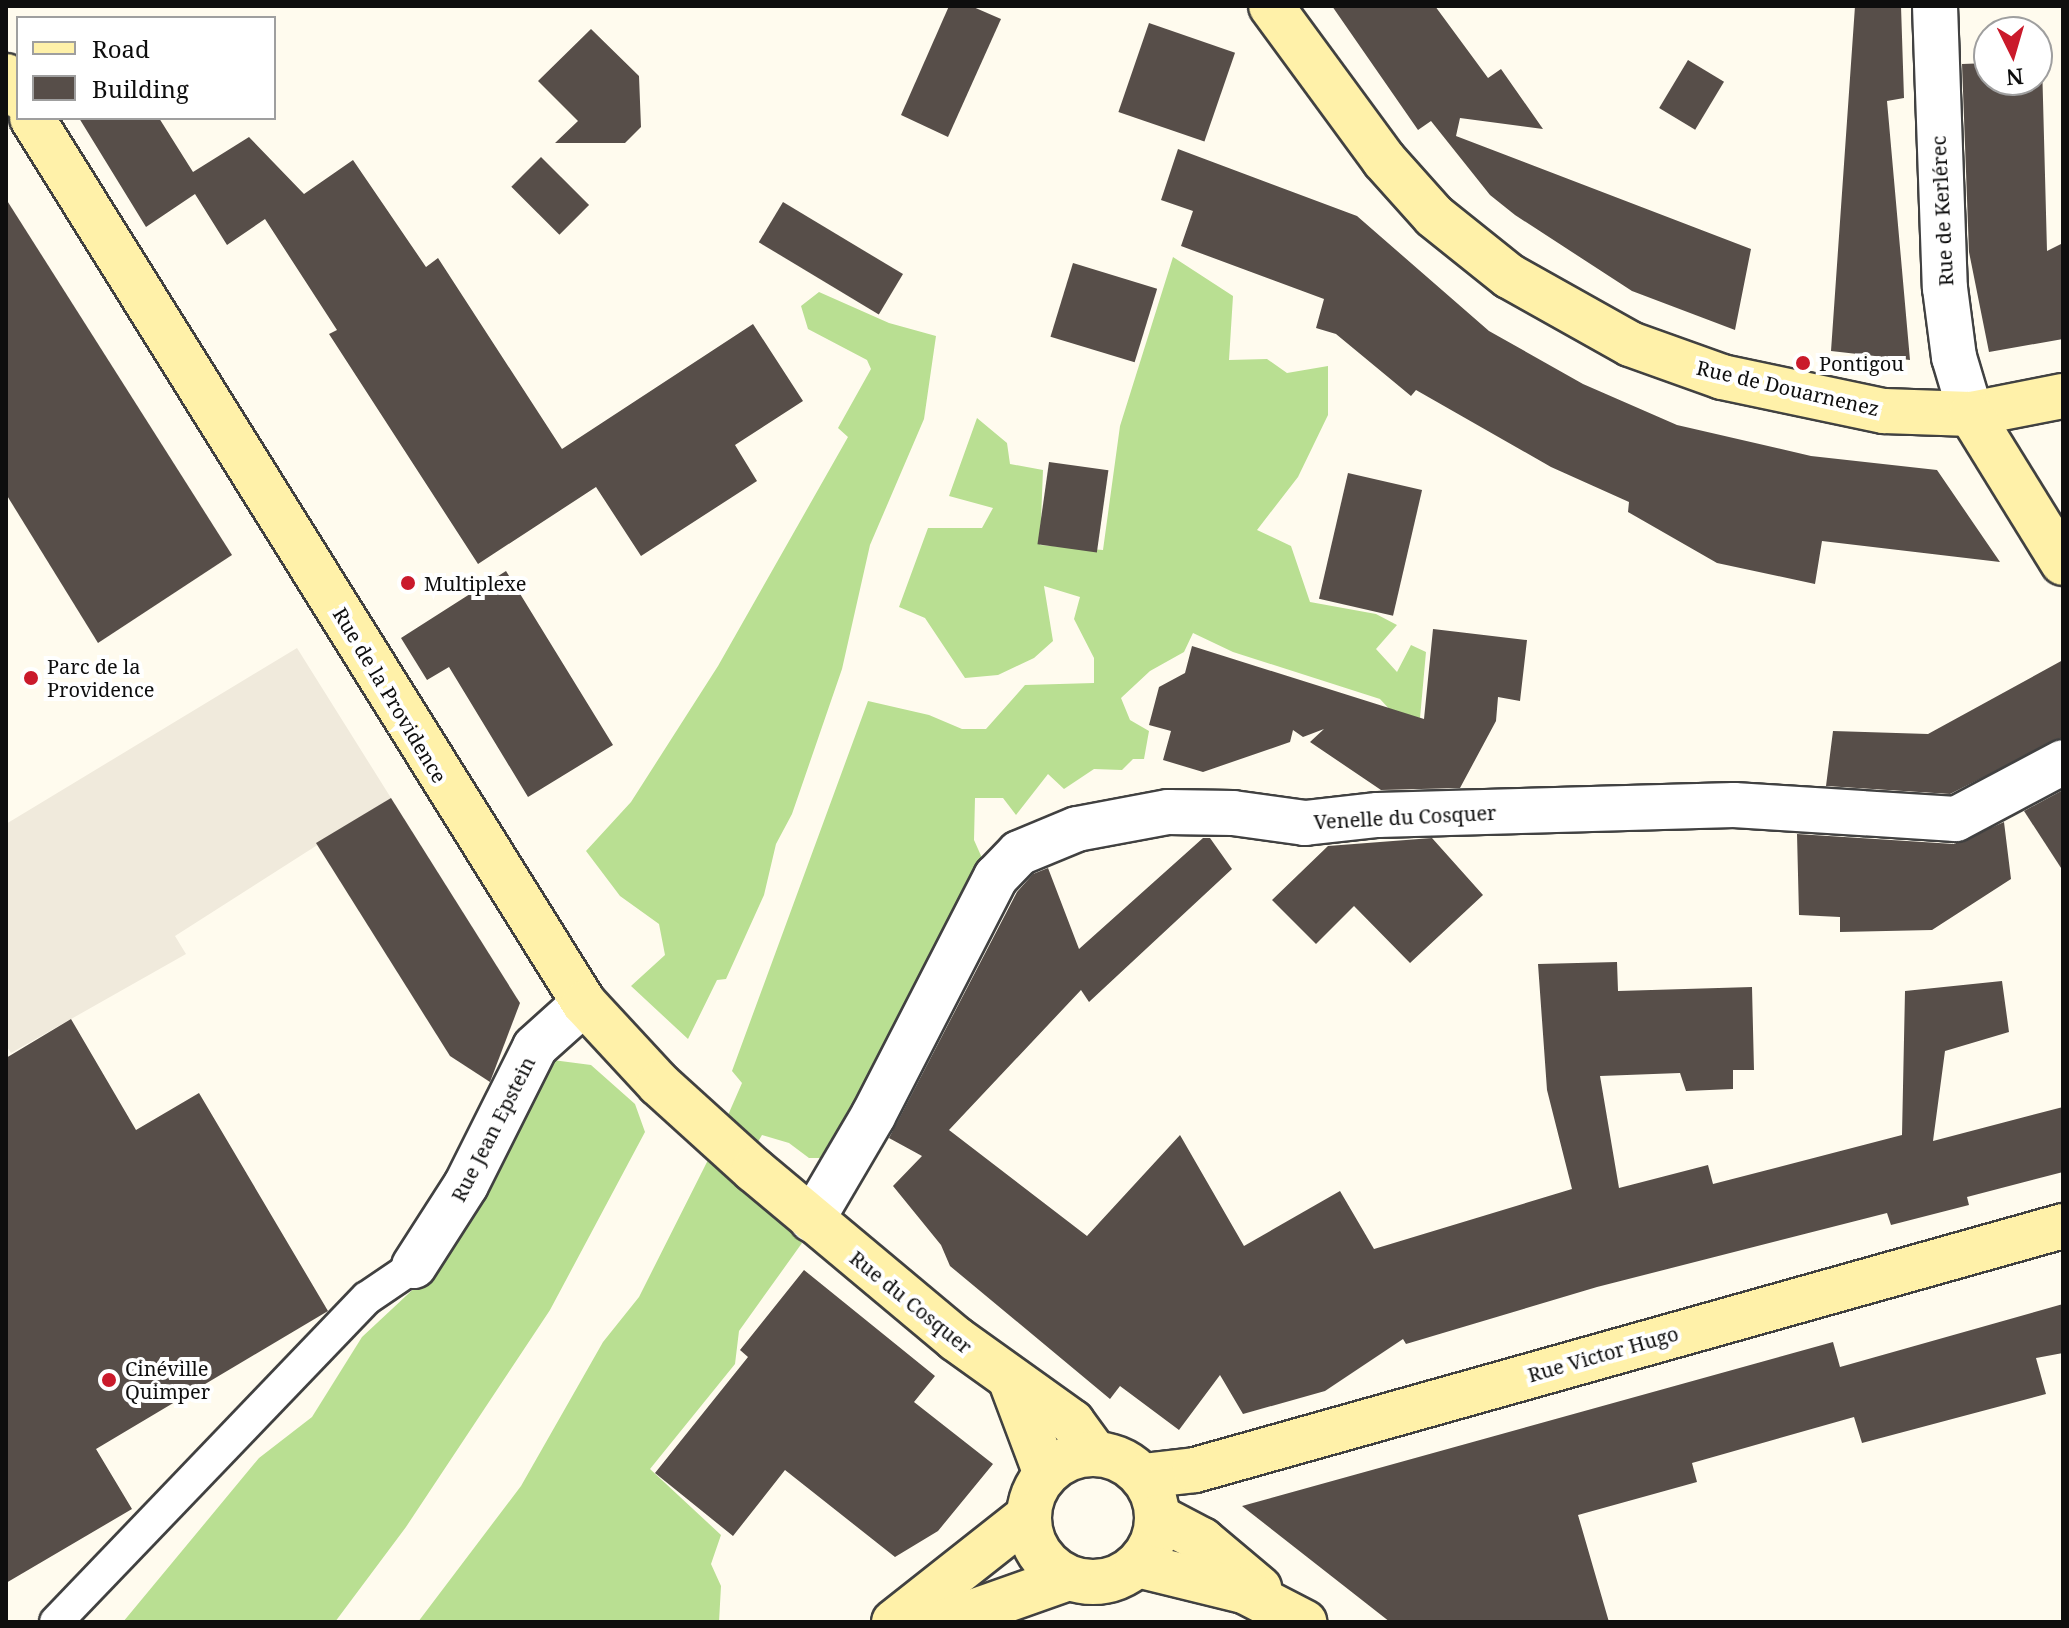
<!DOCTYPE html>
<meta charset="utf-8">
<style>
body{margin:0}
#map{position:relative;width:2069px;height:1628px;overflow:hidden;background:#fffbee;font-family:"Noto Serif",serif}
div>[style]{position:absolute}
.forest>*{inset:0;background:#b9df92}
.plaza>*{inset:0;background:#f0eadc}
.building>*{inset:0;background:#574e49;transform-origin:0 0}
.roads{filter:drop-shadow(2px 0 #414141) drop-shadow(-2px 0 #414141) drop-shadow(0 2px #414141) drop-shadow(0 -2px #414141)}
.lane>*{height:32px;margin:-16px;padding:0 16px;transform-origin:16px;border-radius:16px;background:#fff}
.street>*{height:44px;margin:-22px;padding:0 22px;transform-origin:22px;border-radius:22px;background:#fff}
.secondary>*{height:44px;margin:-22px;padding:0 22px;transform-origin:22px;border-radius:22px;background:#fff1a9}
.secondary>.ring{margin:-22px;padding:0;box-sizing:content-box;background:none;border:44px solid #fff1a9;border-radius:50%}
.dots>*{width:22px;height:22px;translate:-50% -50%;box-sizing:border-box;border:4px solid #fff;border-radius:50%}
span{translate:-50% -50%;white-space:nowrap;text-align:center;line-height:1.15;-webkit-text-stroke:8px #fff;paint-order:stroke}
.street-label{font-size:20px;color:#0e0e0e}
.poi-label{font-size:20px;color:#0e0e0e}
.left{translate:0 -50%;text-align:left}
.frame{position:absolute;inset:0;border:8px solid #0e0e0e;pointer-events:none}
.legend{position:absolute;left:16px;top:16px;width:260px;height:104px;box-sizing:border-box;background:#fff;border:2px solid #9f9f9f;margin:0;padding:10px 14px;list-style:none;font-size:24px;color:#0e0e0e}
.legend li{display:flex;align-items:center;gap:16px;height:40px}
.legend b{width:40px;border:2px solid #9f9f9f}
.north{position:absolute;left:1973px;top:16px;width:80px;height:80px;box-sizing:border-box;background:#fff;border:2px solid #9f9f9f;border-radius:50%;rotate:175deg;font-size:22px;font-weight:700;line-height:32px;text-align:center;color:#0e0e0e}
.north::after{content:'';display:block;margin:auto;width:28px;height:36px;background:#ca1a2b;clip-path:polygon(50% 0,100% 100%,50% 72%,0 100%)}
</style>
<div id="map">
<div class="forest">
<i style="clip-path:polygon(1173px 257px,1233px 296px,1229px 360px,1267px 359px,1287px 373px,1328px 366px,1328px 415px,1298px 477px,1257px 530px,1291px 546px,1310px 602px,1376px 614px,1397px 625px,1376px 649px,1397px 672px,1411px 645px,1426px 652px,1418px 740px,1380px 699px,1233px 652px,1193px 633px,1184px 652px,1150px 671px,1121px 698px,1130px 720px,1149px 731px,1144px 759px,1133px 759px,1122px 770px,1094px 769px,1064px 789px,1048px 774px,1016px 815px,1003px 798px,975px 798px,974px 840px,982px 858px,951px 931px,833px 1158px,809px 1158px,789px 1143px,762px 1135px,755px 1147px,725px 1122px,742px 1083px,732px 1071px,868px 701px,929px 715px,962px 729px,986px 729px,1025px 685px,1094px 683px,1094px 658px,1074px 619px,1080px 597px,1044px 586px,1053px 641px,1034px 658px,998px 675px,965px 678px,925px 618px,899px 607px,928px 528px,982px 528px,993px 508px,949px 496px,977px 418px,1007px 443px,1010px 464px,1043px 470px,1040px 545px,1103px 550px,1120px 426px)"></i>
<i style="clip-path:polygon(819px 292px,889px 323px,936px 336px,924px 419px,870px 545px,842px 669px,792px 814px,776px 844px,764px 895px,726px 979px,717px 980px,688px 1039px,631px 986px,665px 955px,659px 924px,620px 896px,586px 851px,631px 802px,718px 666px,848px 437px,838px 428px,871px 369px,867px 360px,808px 329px,801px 306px)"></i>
<i style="clip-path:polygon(545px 1059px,591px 1065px,635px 1104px,645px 1132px,550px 1310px,406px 1527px,335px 1622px,123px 1622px,259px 1458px,312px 1417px,362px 1337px,422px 1281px)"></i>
<i style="clip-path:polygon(711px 1154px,802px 1243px,739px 1331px,735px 1364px,650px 1469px,721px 1535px,711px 1564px,721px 1586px,719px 1622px,418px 1622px,521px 1486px,603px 1342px,639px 1297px)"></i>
</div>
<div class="plaza">
<i style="clip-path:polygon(297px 648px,391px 798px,175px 936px,186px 954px,11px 1053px,6px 1045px,6px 824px)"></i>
</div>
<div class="building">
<i style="clip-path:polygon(949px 6px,971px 6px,1001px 19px,948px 137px,901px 115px)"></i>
<i style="clip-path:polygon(1332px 6px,1435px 6px,1488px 78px,1501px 69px,1543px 129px,1460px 118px,1456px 136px,1751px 249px,1735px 330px,1632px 291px,1515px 215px,1490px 195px,1431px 121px,1418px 130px)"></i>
<i style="clip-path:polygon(1855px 6px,1901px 6px,1904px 98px,1887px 101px,1910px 360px,1831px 351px)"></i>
<i style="left:1149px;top:23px;width:91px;height:94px;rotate:19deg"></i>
<i style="clip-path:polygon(591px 29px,639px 76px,641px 127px,625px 143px,555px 143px,578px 121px,538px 81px)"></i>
<i style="left:1688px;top:60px;width:42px;height:56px;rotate:31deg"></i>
<i style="clip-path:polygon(2037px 62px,2042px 62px,2047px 251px,2063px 243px,2063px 339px,1989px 352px,1969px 252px,1962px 64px,1989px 63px,1989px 80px,2037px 80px)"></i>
<i style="clip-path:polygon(79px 118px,159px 118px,193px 172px,249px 137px,304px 194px,353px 160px,426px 267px,438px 258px,562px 449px,753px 324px,803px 401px,735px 445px,757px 481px,641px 556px,596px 487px,478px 564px,329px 334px,337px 330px,265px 219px,227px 245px,195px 194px,146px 227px)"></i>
<i style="clip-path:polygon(1178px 149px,1357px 216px,1489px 331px,1583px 384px,1677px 425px,1811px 456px,1937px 470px,2000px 562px,1822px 541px,1815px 584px,1717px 563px,1628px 512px,1629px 502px,1551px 467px,1416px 390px,1411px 396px,1336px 334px,1316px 328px,1324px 299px,1181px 246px,1193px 211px,1161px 200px)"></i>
<i style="left:541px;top:157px;width:68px;height:42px;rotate:45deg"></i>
<i style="clip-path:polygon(6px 199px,232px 555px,98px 643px,6px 494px)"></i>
<i style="left:783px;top:202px;width:140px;height:47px;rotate:31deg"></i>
<i style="left:1073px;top:263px;width:88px;height:77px;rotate:17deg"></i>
<i style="left:1049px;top:462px;width:60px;height:83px;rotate:8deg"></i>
<i style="left:1348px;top:473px;width:76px;height:129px;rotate:13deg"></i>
<i style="clip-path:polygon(506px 571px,613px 745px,528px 797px,449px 667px,427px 680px,401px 638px)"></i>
<i style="clip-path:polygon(1433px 629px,1527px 640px,1520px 701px,1498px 697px,1496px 721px,1460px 788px,1381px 790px,1310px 742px,1324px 729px,1303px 737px,1293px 730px,1290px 742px,1203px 772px,1163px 760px,1171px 731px,1149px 725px,1159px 687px,1185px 673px,1192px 646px,1424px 719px)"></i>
<i style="clip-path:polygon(2063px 660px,2063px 737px,1950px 794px,1826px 786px,1833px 731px,1928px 734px)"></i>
<i style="clip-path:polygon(2063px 790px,2063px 871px,2024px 811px)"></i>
<i style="clip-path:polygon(391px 798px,520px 1003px,490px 1082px,450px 1056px,316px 843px)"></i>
<i style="clip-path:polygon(2004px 822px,2011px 879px,1932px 930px,1840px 932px,1840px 917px,1799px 915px,1797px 834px,1954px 844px)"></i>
<i style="clip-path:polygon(1203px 838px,1210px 838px,1232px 869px,1089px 1002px,1081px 990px,949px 1130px,1087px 1236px,1180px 1135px,1244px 1246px,1340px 1191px,1374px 1249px,1572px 1189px,1547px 1090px,1538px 964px,1617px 962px,1618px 991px,1752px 987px,1754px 1070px,1733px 1070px,1733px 1089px,1686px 1091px,1680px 1073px,1600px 1076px,1619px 1188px,1708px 1165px,1713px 1184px,1902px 1135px,1905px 991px,2002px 981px,2009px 1032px,1945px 1051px,1933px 1141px,2063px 1107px,2063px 1172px,1967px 1197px,1969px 1205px,1891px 1225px,1887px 1213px,1597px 1287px,1406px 1344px,1403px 1339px,1325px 1391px,1243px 1414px,1220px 1375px,1179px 1430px,1120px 1386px,1110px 1399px,950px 1266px,941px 1245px,893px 1186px,922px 1156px,889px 1138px,1017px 892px,1033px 874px,1048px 868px,1079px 949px)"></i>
<i style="clip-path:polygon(1432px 838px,1483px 895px,1410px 963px,1354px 906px,1316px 944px,1272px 900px,1328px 846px)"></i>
<i style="clip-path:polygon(71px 1019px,136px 1130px,199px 1093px,328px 1311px,96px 1449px,132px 1509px,6px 1583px,6px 1058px)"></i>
<i style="clip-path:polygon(804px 1270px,935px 1376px,914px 1402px,993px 1464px,938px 1531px,895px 1557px,785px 1470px,733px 1536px,655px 1473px,748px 1357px,740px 1350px)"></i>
<i style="clip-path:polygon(2063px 1304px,2063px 1353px,2036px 1358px,2046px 1394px,1862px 1443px,1854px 1417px,1692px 1463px,1697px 1482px,1578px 1515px,1609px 1622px,1390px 1622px,1242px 1506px,1833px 1342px,1840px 1367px)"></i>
</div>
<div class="roads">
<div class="lane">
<i style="left:56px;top:1622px;width:449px;rotate:-46.2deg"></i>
<i style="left:367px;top:1298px;width:57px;rotate:-34.2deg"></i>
</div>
<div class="street">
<i style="left:1935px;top:6px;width:282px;rotate:88deg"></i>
<i style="left:1945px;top:288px;width:70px;rotate:82.6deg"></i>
<i style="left:1954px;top:357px;width:59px;rotate:73.4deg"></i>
<i style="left:812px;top:1220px;width:121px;rotate:-59.6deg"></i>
<i style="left:873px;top:1116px;width:269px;rotate:-62.8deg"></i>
<i style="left:996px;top:877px;width:33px;rotate:-46deg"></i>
<i style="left:1019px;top:853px;width:63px;rotate:-22.5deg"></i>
<i style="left:1077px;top:829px;width:93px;rotate:-10.6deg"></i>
<i style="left:1168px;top:812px;width:65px;rotate:0.9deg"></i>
<i style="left:1233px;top:813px;width:73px;rotate:7.9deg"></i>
<i style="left:1305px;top:823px;width:73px;rotate:-6.3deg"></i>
<i style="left:1378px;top:815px;width:356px;rotate:-1.6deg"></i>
<i style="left:1734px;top:805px;width:222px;rotate:3.6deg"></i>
<i style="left:1956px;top:819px;width:121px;rotate:-28deg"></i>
<i style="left:414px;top:1266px;width:96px;rotate:-57.3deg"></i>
<i style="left:466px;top:1185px;width:154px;rotate:-63.4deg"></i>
<i style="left:535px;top:1047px;width:66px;rotate:-41.9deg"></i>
</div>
<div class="secondary">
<i style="left:1271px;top:6px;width:191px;rotate:53.7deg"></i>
<i style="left:1384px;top:160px;width:75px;rotate:48.2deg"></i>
<i style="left:1434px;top:216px;width:96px;rotate:38.7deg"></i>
<i style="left:1509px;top:276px;width:139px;rotate:29.3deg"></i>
<i style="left:1630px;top:344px;width:98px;rotate:19.7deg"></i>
<i style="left:1722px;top:377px;width:166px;rotate:11.9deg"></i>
<i style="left:1884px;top:411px;width:87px;rotate:2deg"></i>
<i style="left:1971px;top:414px;width:94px;rotate:-11.1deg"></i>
<i style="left:6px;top:76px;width:23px;rotate:59deg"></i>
<i style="left:32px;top:118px;width:1043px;rotate:58.05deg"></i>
<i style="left:584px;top:1003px;width:110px;rotate:47.2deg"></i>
<i style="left:659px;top:1084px;width:128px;rotate:42.2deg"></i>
<i style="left:754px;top:1170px;width:263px;rotate:39.9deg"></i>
<i style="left:956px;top:1339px;width:143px;rotate:35.6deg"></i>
<i style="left:1072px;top:1422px;width:39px;rotate:54deg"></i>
<i style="left:1971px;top:414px;width:175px;rotate:58.3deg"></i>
<i style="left:1011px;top:1381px;width:99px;rotate:69.4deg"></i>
<i class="ring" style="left:1029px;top:1454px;width:84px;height:84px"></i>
<i style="left:1143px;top:1476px;width:52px;rotate:-6.6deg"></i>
<i style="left:1195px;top:1470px;width:902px;rotate:-15.7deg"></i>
<i style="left:1158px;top:1517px;width:50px;rotate:27.6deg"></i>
<i style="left:1202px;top:1540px;width:75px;rotate:40.1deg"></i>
<i style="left:1137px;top:1565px;width:110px;rotate:13.7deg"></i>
<i style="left:1244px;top:1591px;width:68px;rotate:27.3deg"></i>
<i style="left:894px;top:1622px;width:171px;rotate:-38.3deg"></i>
<i style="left:944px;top:1622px;width:132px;rotate:-19.5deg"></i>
</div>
</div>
<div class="dots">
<i style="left:1803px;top:363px;background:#ca1a2b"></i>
<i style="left:408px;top:583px;background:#ca1a2b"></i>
<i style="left:31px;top:678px;background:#ca1a2b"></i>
<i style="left:109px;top:1380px;background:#ca1a2b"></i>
</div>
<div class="street-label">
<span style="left:1942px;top:211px;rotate:-93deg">Rue de Kerlérec</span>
<span style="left:1788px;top:388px;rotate:13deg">Rue de Douarnenez</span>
<span style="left:390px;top:695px;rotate:59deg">Rue de la Providence</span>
<span style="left:1405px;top:817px;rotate:-3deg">Venelle du Cosquer</span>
<span style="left:493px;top:1129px;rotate:-63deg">Rue Jean Epstein</span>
<span style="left:911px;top:1302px;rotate:39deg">Rue du Cosquer</span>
<span style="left:1603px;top:1354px;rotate:-16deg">Rue Victor Hugo</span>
</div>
<div class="poi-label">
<span class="left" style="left:1819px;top:363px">Pontigou</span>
<span class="left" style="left:424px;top:583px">Multiplexe</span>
<span class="left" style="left:47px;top:678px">Parc de la<br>Providence</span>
<span class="left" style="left:125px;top:1380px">Cinéville<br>Quimper</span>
</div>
<div class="frame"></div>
<ul class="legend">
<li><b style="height:10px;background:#fff1a9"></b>Road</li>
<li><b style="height:22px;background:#574e49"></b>Building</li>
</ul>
<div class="north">N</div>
</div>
